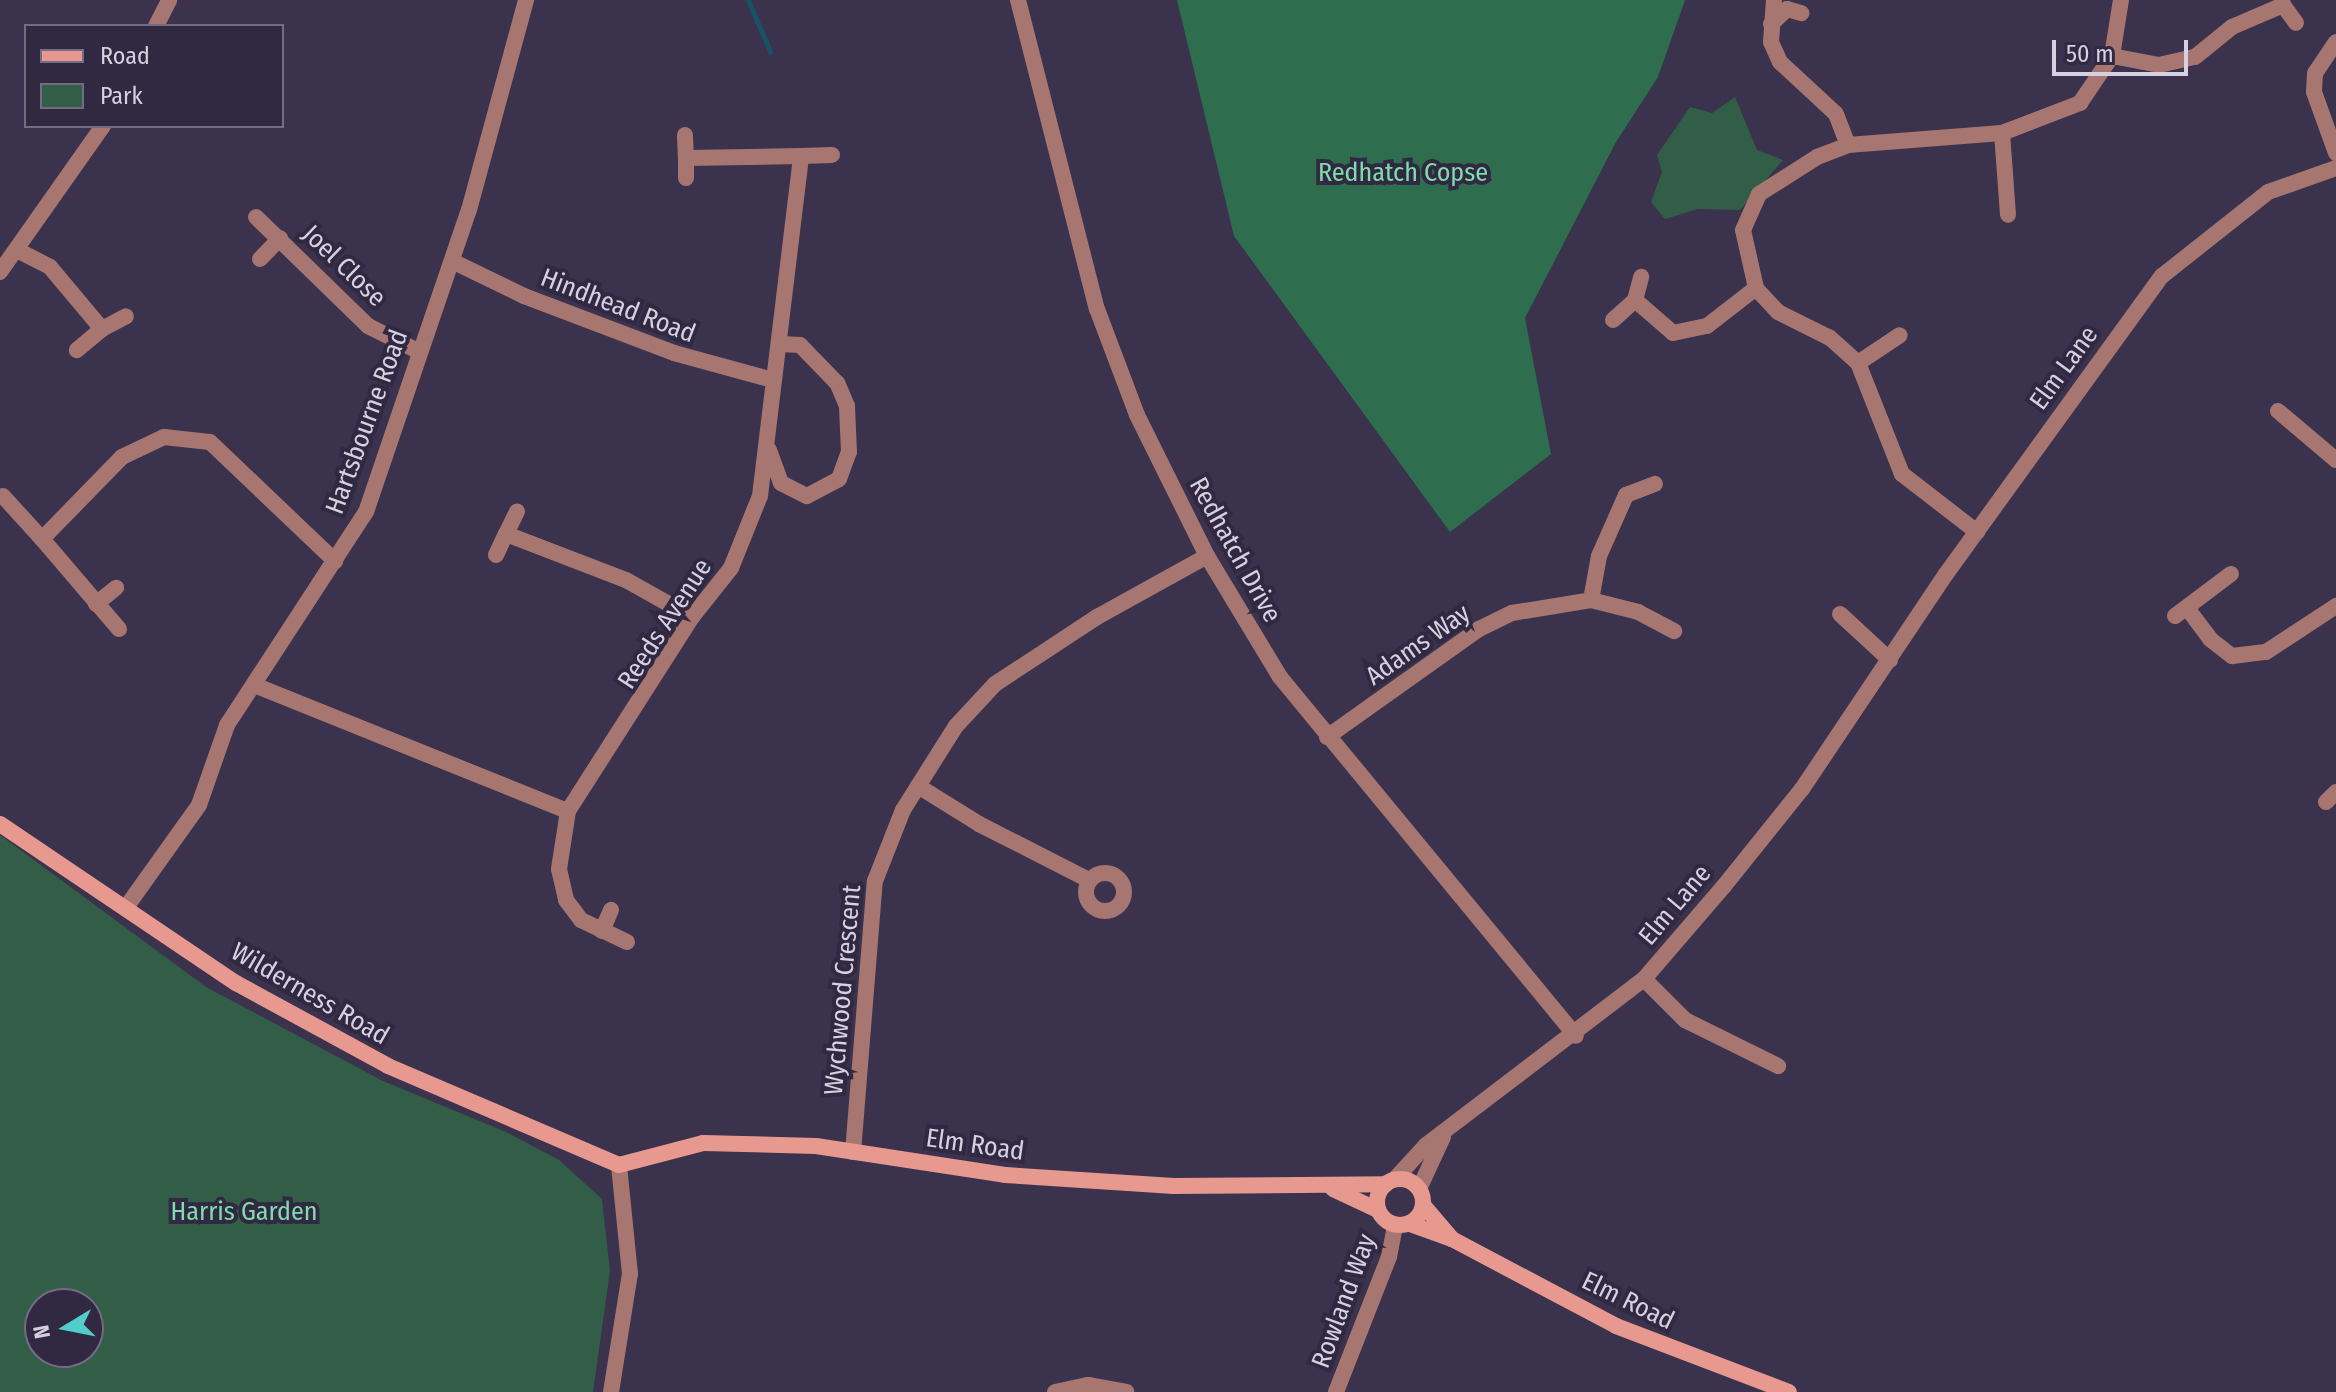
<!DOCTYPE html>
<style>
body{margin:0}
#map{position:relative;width:2336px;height:1392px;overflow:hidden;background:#3b324d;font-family:"Fira Sans Condensed",sans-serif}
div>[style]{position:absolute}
.green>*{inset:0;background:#325d47}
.forest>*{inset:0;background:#2e6e4f}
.stream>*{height:5px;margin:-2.5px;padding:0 2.5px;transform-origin:2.5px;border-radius:2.5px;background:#195266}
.minor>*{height:16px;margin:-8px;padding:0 8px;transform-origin:8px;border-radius:8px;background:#a87670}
.minor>.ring{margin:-8px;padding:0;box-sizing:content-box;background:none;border:16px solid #a87670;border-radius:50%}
.tertiary>*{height:16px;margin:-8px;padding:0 8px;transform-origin:8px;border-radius:8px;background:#a87670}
.secondary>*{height:16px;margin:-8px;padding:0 8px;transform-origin:8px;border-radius:8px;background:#e7988f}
.secondary>.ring{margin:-8px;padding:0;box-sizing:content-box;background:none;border:16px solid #e7988f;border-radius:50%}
span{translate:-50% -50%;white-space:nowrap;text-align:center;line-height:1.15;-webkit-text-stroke:8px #312842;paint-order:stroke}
.park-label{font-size:26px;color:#7fdcac}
.street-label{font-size:26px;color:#d6d1e2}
.legend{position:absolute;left:24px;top:24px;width:260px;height:104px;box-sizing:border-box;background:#312842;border:2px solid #736c82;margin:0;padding:10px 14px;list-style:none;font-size:24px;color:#d6d1e2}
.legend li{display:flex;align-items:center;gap:16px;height:40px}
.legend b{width:40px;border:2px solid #736c82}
.north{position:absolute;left:24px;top:1288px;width:80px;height:80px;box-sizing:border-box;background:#312842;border:2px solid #736c82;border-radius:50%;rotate:260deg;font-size:22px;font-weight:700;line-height:32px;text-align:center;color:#d6d1e2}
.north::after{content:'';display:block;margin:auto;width:28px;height:36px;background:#53cdcb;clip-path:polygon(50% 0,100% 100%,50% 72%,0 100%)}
.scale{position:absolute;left:2052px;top:40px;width:136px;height:36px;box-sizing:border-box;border:4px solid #d6d1e2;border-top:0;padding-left:10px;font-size:24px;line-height:28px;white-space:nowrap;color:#d6d1e2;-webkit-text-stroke:6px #312842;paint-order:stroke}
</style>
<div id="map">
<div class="green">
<i style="clip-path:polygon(1735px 97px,1757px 150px,1783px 160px,1740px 210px,1698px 209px,1665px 219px,1651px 202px,1662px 172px,1657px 155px,1690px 107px,1712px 113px)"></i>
<i style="clip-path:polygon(evenodd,0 835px,206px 987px,383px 1081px,506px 1132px,559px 1160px,602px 1199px,610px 1271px,593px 1392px,0 1392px,0 835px,40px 1304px,88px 1304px,88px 1352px,40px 1352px,40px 1304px)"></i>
</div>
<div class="forest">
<i style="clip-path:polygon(1177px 0,1685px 0,1658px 77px,1616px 142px,1525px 318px,1551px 454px,1450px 532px,1234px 236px)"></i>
</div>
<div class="stream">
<i style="left:748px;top:0;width:56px;rotate:66.7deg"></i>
</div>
<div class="minor">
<i style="left:1018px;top:0;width:319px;rotate:75.7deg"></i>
<i style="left:1097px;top:309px;width:113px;rotate:69.3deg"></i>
<i style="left:1137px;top:415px;width:157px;rotate:63.6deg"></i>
<i style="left:1207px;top:556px;width:141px;rotate:58.9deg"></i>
<i style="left:1280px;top:677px;width:465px;rotate:50.5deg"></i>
<i style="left:1774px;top:0;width:42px;rotate:94.1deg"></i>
<i style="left:1771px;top:42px;width:22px;rotate:66deg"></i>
<i style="left:1780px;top:62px;width:76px;rotate:42.9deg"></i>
<i style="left:1836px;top:114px;width:33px;rotate:69deg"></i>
<i style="left:1771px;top:24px;width:22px;rotate:-43deg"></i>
<i style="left:1787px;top:9px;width:15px;rotate:16deg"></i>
<i style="left:2336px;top:42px;width:37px;rotate:124deg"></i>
<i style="left:2315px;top:73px;width:19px;rotate:93deg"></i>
<i style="left:2314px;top:92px;width:65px;rotate:70.2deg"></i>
<i style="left:2112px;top:56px;width:48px;rotate:10.8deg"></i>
<i style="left:2159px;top:65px;width:37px;rotate:-13deg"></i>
<i style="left:2195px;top:57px;width:48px;rotate:-39deg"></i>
<i style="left:2232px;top:27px;width:56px;rotate:-23.3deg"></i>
<i style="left:2283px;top:5px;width:22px;rotate:54deg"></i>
<i style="left:2002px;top:133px;width:82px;rotate:85.8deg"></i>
<i style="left:685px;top:135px;width:23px;rotate:88deg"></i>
<i style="left:801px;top:156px;width:31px;rotate:-2deg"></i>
<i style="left:256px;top:217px;width:156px;rotate:44.2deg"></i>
<i style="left:368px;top:326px;width:56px;rotate:26.6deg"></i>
<i style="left:17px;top:250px;width:37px;rotate:27deg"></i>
<i style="left:50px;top:267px;width:81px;rotate:50deg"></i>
<i style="left:102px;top:329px;width:33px;rotate:140deg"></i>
<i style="left:260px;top:259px;width:29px;rotate:-46deg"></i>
<i style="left:452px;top:261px;width:80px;rotate:25.9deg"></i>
<i style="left:524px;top:296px;width:160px;rotate:20.8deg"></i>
<i style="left:674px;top:353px;width:103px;rotate:15.3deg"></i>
<i style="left:1635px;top:300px;width:24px;rotate:-75deg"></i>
<i style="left:1613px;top:320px;width:30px;rotate:-42deg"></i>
<i style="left:1635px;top:300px;width:50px;rotate:41deg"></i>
<i style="left:1673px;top:333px;width:35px;rotate:-12deg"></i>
<i style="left:1707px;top:326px;width:62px;rotate:-37.8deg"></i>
<i style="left:102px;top:329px;width:27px;rotate:-28deg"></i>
<i style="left:1858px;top:363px;width:50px;rotate:-33.7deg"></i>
<i style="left:2278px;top:411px;width:76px;rotate:40.2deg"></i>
<i style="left:769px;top:450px;width:35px;rotate:70deg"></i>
<i style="left:781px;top:483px;width:29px;rotate:27deg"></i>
<i style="left:807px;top:496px;width:36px;rotate:-28deg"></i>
<i style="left:839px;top:479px;width:29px;rotate:-70deg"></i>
<i style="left:849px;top:452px;width:46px;rotate:-92.5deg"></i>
<i style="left:847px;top:406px;width:25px;rotate:-113deg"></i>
<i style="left:837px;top:383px;width:53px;rotate:-134.2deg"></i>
<i style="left:800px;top:345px;width:20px;rotate:-177deg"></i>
<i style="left:3px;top:496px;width:58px;rotate:47.8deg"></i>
<i style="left:1977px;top:532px;width:95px;rotate:-142.3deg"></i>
<i style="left:1902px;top:474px;width:119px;rotate:-111.6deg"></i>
<i style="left:1858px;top:363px;width:38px;rotate:-138deg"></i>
<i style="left:1830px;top:338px;width:58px;rotate:-153.4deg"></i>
<i style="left:1778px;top:312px;width:33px;rotate:-133deg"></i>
<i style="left:1756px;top:288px;width:59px;rotate:-102.6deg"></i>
<i style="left:1743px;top:230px;width:39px;rotate:-66deg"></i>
<i style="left:1759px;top:194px;width:69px;rotate:-32.5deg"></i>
<i style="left:1817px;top:157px;width:33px;rotate:-21deg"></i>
<i style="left:1848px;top:145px;width:154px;rotate:-4.5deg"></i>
<i style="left:2002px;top:133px;width:84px;rotate:-21deg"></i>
<i style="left:2080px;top:103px;width:57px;rotate:-55.8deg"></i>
<i style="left:2112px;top:56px;width:57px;rotate:-80.9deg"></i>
<i style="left:506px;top:534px;width:25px;rotate:-64deg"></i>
<i style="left:496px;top:555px;width:23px;rotate:-65deg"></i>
<i style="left:506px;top:534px;width:129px;rotate:21deg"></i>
<i style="left:626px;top:580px;width:76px;rotate:29.3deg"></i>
<i style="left:1591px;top:600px;width:45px;rotate:-79.7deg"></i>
<i style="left:1599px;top:556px;width:67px;rotate:-66.1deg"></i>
<i style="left:1626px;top:495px;width:31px;rotate:-21deg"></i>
<i style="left:96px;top:604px;width:26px;rotate:-39deg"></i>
<i style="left:2187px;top:608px;width:39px;rotate:53deg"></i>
<i style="left:2210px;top:639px;width:28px;rotate:38deg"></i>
<i style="left:2232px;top:656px;width:34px;rotate:-7deg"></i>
<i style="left:2266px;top:652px;width:84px;rotate:-33.3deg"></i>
<i style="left:1840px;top:614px;width:68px;rotate:42.6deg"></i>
<i style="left:2175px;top:616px;width:70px;rotate:-36.9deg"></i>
<i style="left:119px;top:629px;width:118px;rotate:-130.5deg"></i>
<i style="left:42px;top:539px;width:115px;rotate:-45.7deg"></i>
<i style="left:122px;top:457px;width:47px;rotate:-25.5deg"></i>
<i style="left:164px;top:437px;width:46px;rotate:6.2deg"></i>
<i style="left:210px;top:442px;width:173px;rotate:43.6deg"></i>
<i style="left:254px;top:685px;width:338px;rotate:21.9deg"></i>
<i style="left:568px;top:811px;width:59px;rotate:98.8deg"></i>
<i style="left:559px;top:869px;width:32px;rotate:77deg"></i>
<i style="left:566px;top:900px;width:25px;rotate:53deg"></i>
<i style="left:581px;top:920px;width:51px;rotate:25.6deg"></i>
<i style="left:1327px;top:737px;width:186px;rotate:-35.4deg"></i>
<i style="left:1479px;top:629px;width:37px;rotate:-26deg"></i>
<i style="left:1512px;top:613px;width:80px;rotate:-9.3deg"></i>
<i style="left:1591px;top:600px;width:49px;rotate:14.3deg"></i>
<i style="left:1638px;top:612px;width:41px;rotate:27.8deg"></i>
<i style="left:918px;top:786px;width:72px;rotate:31.9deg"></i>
<i style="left:979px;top:824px;width:123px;rotate:27deg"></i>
<i style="left:2326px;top:802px;width:14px;rotate:-45deg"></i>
<i style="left:568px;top:811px;width:230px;rotate:-57.4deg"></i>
<i style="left:692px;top:617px;width:63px;rotate:-51.5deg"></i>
<i style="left:731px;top:568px;width:78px;rotate:-68.1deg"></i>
<i style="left:760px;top:496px;width:342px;rotate:-83.1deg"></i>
<i style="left:801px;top:156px;width:115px;rotate:179deg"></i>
<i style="left:686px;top:158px;width:20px;rotate:90deg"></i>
<i class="ring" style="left:1086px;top:873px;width:22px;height:22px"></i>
<i style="left:127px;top:906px;width:124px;rotate:-54.5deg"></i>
<i style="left:199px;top:805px;width:85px;rotate:-70.7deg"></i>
<i style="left:227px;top:725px;width:254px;rotate:-56.9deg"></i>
<i style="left:366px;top:512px;width:319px;rotate:-71.2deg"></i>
<i style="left:469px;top:210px;width:218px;rotate:-74.8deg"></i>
<i style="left:602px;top:931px;width:23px;rotate:-67deg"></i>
<i style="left:1644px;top:979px;width:58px;rotate:45deg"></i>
<i style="left:1685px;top:1020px;width:104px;rotate:26.3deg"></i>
<i style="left:853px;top:1152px;width:272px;rotate:-85.4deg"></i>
<i style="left:875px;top:881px;width:76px;rotate:-68.5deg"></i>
<i style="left:903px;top:810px;width:99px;rotate:-57.8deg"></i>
<i style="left:956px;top:726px;width:57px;rotate:-47.1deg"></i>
<i style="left:995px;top:684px;width:122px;rotate:-33.3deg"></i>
<i style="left:1097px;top:617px;width:126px;rotate:-29deg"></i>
<i style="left:1055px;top:1392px;width:34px;rotate:-12deg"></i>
<i style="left:1088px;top:1385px;width:39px;rotate:10deg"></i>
<i style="left:1336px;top:1392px;width:145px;rotate:-68.6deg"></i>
<i style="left:1389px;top:1257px;width:32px;rotate:-79deg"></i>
</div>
<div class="tertiary">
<i style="left:156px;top:26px;width:29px;rotate:-63deg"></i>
<i style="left:0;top:272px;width:179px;rotate:-54.8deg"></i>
<i style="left:1395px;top:1179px;width:46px;rotate:-47.6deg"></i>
<i style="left:1426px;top:1145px;width:274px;rotate:-37.3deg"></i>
<i style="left:1644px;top:979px;width:123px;rotate:-49.3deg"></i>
<i style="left:1724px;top:886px;width:124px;rotate:-51.2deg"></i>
<i style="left:1802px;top:789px;width:259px;rotate:-56.2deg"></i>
<i style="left:1946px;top:574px;width:368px;rotate:-54.1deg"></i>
<i style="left:2162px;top:276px;width:135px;rotate:-38.4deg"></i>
<i style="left:2268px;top:192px;width:72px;rotate:-19.4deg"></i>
<i style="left:1419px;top:1189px;width:57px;rotate:-65.2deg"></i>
<i style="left:611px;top:1392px;width:120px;rotate:-80.9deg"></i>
<i style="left:630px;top:1274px;width:110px;rotate:-95.8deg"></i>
</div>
<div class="secondary">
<i style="left:0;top:824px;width:285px;rotate:34deg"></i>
<i style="left:236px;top:983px;width:173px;rotate:28.6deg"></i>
<i style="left:388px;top:1066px;width:251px;rotate:23.2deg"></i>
<i style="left:619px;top:1165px;width:87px;rotate:-14.7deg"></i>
<i style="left:703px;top:1143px;width:113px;rotate:1.5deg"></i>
<i style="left:816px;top:1146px;width:191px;rotate:8.7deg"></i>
<i style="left:1005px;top:1175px;width:169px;rotate:3.7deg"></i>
<i style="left:1174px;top:1186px;width:212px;rotate:-0.5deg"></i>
<i class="ring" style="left:1377px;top:1179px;width:30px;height:30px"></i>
<i style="left:1333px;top:1189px;width:50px;rotate:25deg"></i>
<i style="left:1423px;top:1205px;width:45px;rotate:49.5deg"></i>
<i style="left:1410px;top:1224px;width:45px;rotate:19.7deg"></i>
<i style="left:1452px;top:1239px;width:186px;rotate:27.9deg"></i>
<i style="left:1616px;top:1326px;width:185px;rotate:20.9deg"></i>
</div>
<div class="park-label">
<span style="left:1403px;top:173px">Redhatch Copse</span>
<span style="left:244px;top:1212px">Harris Garden</span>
</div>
<div class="street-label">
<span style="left:344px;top:266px;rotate:44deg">Joel Close</span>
<span style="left:618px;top:306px;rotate:21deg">Hindhead Road</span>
<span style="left:2064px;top:368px;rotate:-54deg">Elm Lane</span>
<span style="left:367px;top:422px;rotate:-70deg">Hartsbourne Road</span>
<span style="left:1235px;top:550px;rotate:61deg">Redhatch Drive</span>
<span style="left:665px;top:624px;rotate:-57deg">Reeds Avenue</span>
<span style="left:1418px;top:645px;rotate:-35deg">Adams Way</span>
<span style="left:1675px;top:905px;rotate:-50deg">Elm Lane</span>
<span style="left:843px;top:990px;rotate:-85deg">Wychwood Crescent</span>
<span style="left:310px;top:994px;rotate:30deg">Wilderness Road</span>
<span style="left:975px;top:1145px;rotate:8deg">Elm Road</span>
<span style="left:1344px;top:1301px;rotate:-70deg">Rowland Way</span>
<span style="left:1628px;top:1301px;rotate:26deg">Elm Road</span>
</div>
<ul class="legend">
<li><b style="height:10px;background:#e7988f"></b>Road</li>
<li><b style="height:22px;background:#325d47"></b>Park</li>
</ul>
<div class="north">N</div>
<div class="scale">50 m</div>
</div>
